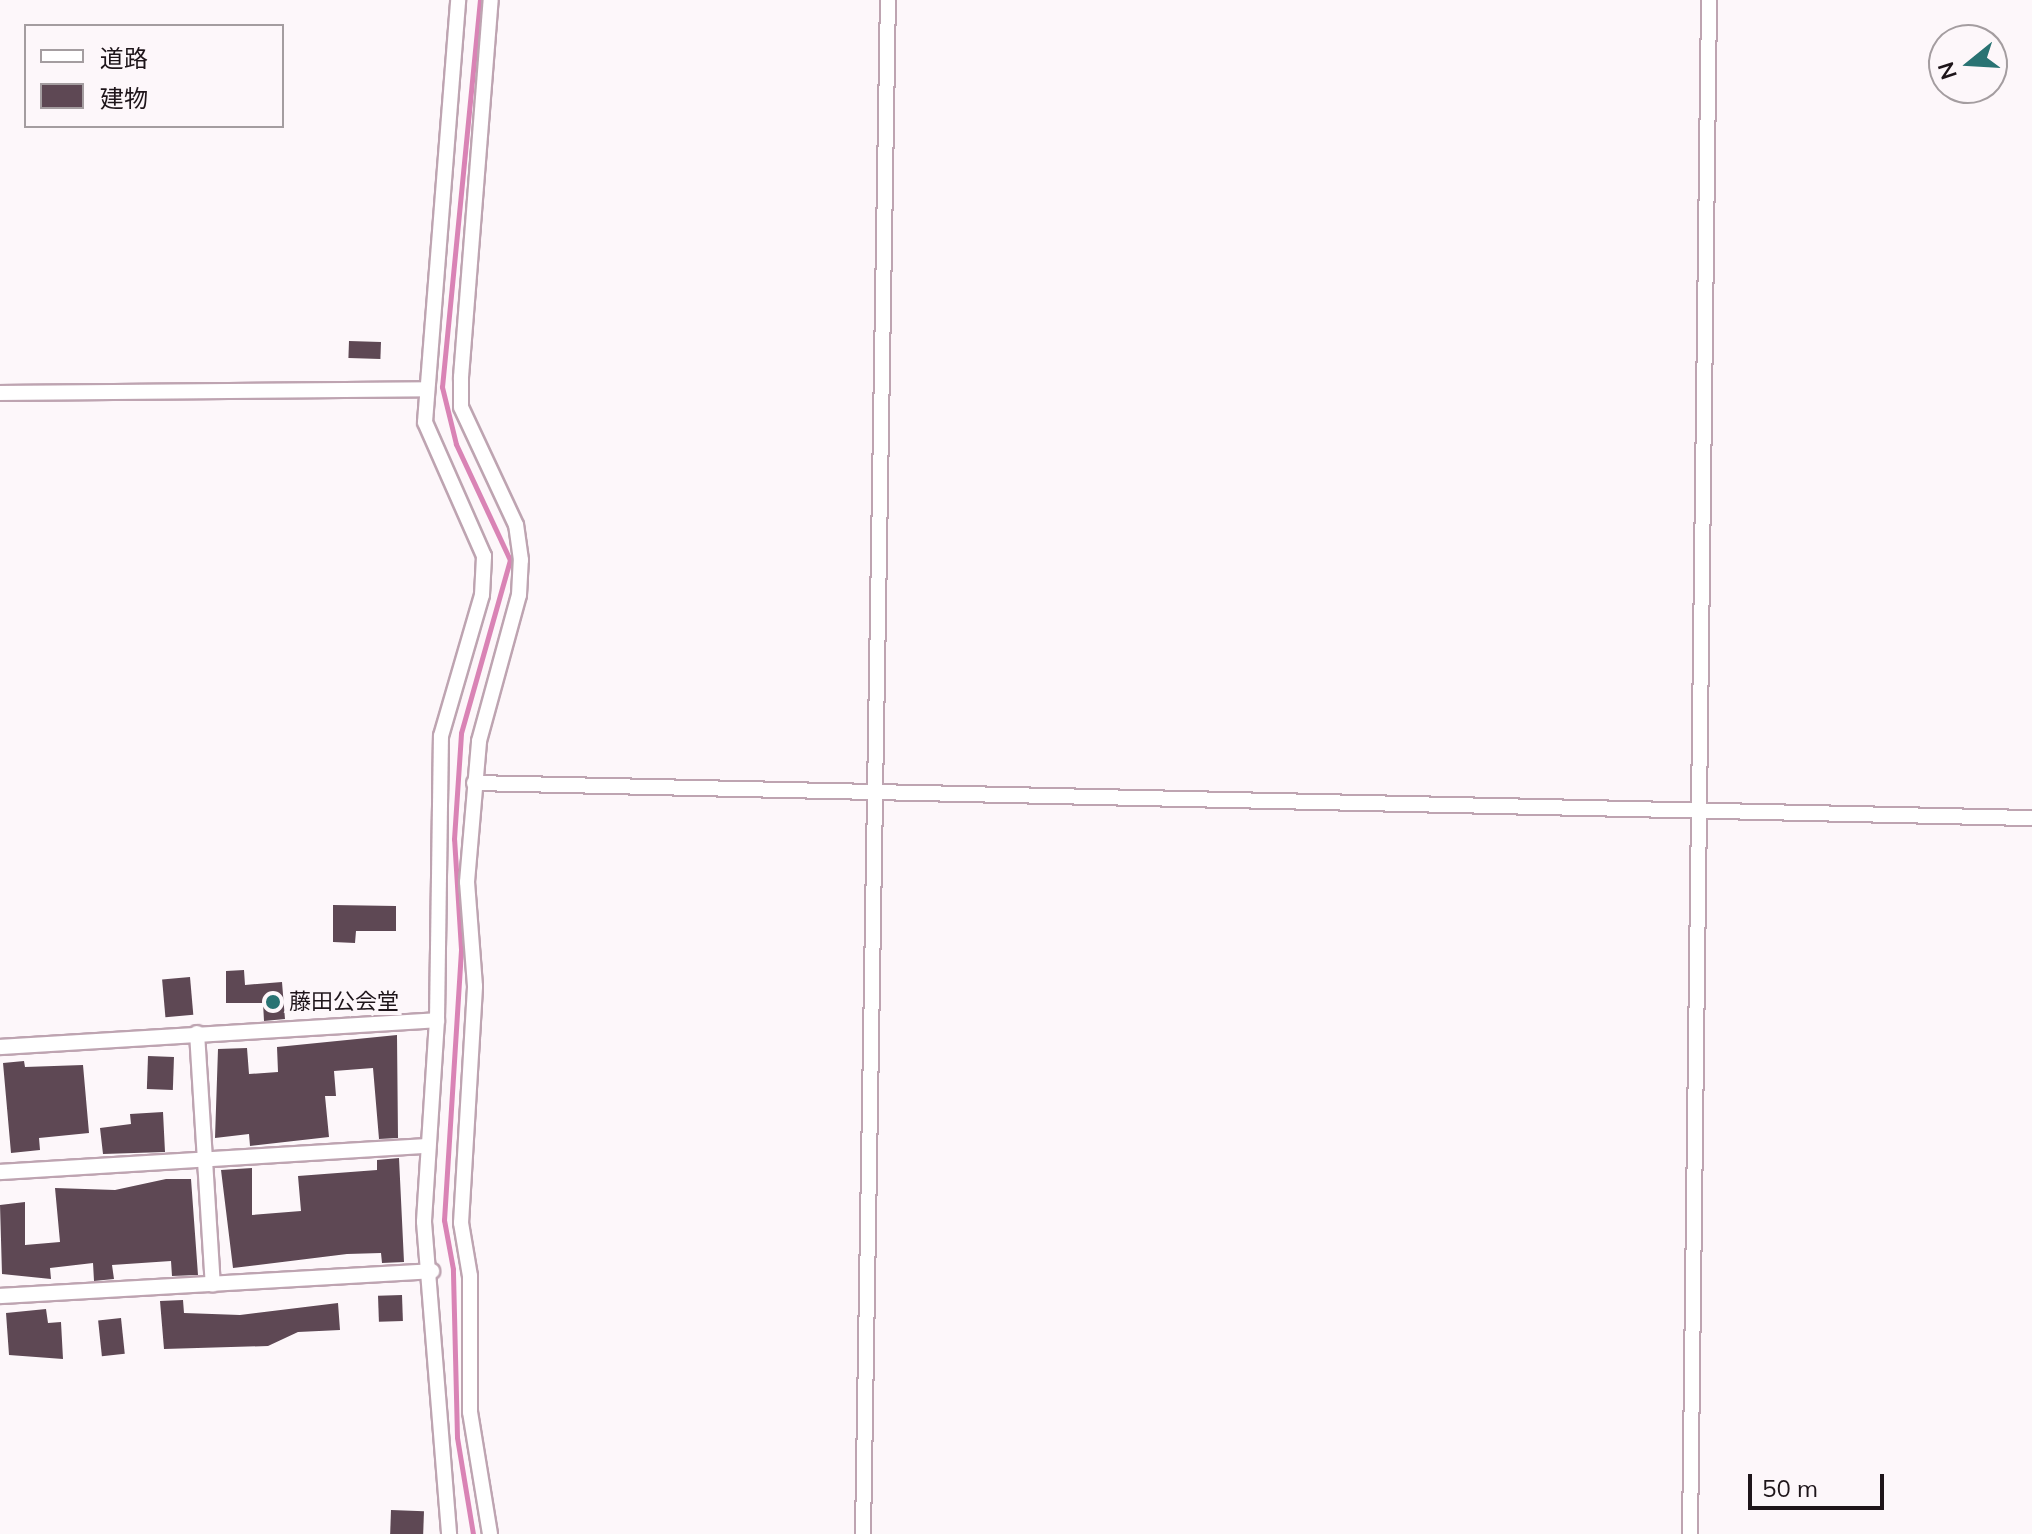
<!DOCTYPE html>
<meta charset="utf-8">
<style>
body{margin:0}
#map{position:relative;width:2032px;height:1534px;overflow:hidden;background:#fdf7fa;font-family:Mulish,"Noto Sans JP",sans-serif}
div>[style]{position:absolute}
.stream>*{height:5px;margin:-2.5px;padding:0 2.5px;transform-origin:2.5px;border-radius:2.5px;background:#d983b5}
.building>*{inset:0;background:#5e4854;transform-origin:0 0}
.roads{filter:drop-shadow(2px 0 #bea4b1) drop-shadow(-2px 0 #bea4b1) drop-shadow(0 2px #bea4b1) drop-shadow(0 -2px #bea4b1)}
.street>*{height:14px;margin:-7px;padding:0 7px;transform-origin:7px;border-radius:7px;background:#fff}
.dots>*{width:22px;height:22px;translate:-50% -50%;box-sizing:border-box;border:4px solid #fdf7fa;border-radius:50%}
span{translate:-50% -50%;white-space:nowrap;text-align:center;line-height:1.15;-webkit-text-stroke:8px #fdf7fa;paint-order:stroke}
.poi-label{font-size:22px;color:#1e151a}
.left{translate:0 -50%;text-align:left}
.legend{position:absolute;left:24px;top:24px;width:260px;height:104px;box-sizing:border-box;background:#fdf7fa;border:2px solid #a49da0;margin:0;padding:10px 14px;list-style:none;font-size:24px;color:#1e151a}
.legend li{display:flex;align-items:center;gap:16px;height:40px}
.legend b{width:40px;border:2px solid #a49da0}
.north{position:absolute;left:1928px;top:24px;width:80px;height:80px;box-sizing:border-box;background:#fdf7fa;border:2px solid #a49da0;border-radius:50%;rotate:252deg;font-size:22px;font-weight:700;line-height:32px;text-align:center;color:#1e151a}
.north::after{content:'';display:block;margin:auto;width:28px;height:36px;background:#297373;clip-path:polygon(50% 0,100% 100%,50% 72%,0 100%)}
.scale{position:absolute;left:1748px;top:1474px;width:136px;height:36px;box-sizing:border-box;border:4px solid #1e151a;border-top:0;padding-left:10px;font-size:24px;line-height:28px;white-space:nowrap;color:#1e151a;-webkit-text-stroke:6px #fdf7fa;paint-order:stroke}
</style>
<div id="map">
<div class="stream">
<i style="left:473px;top:1534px;width:98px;rotate:-99.4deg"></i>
<i style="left:457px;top:1437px;width:168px;rotate:-91.4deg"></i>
<i style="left:453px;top:1269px;width:50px;rotate:-100.4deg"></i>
<i style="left:444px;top:1220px;width:272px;rotate:-86.4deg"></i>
<i style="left:461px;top:949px;width:110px;rotate:-93.6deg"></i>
<i style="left:454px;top:839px;width:106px;rotate:-86.2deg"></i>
<i style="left:461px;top:733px;width:180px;rotate:-74.2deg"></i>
<i style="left:510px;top:560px;width:128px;rotate:-115deg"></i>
<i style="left:456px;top:444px;width:59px;rotate:-103.8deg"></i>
<i style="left:442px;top:387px;width:389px;rotate:-84.4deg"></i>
</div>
<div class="building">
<i style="left:349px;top:341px;width:32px;height:17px;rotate:2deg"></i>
<i style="clip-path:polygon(333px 905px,396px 906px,396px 931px,356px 931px,355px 943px,333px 942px)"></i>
<i style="clip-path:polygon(244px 970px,245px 985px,282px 982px,285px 1019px,264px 1021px,263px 1003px,226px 1003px,226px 971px)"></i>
<i style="left:190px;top:977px;width:38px;height:28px;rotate:85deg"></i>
<i style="clip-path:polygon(397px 1035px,398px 1138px,379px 1139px,373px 1068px,334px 1071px,336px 1096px,325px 1096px,329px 1137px,250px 1146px,249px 1134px,215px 1138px,218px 1049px,247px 1048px,249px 1074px,278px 1072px,277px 1047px)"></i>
<i style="left:148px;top:1056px;width:26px;height:33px;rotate:2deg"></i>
<i style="clip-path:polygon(24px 1061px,25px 1067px,83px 1065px,89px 1133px,39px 1138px,40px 1150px,11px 1153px,3px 1063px)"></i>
<i style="clip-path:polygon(163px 1112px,165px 1152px,103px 1154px,100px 1128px,131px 1124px,130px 1114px)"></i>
<i style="clip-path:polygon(399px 1158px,404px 1262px,382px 1263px,381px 1253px,347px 1254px,233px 1268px,221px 1170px,252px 1168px,252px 1215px,301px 1211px,298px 1176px,377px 1170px,377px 1160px)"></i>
<i style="clip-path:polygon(166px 1179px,191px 1179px,198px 1275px,172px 1276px,171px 1261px,112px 1265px,114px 1279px,94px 1281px,93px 1263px,50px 1268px,51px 1279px,2px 1274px,0 1205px,25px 1202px,25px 1245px,60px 1242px,55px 1188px,115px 1190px)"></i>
<i style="left:402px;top:1295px;width:26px;height:24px;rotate:88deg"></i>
<i style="clip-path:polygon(183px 1300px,184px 1313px,240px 1315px,338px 1303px,340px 1330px,298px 1332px,268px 1346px,164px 1349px,160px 1301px)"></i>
<i style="clip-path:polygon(46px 1309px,48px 1323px,61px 1322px,63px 1359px,9px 1355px,6px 1313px)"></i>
<i style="left:121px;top:1318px;width:36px;height:23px;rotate:84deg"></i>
<i style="left:391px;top:1510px;width:33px;height:24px;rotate:2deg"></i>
</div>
<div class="roads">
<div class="street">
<i style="left:0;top:393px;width:424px;rotate:-0.5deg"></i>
<i style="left:474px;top:783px;width:1558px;rotate:1.29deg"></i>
<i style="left:437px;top:1020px;width:284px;rotate:-89.2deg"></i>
<i style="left:441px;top:736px;width:147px;rotate:-73.8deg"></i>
<i style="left:482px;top:595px;width:39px;rotate:-87deg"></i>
<i style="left:484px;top:556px;width:146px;rotate:-113.8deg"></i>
<i style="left:425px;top:422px;width:423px;rotate:-85.5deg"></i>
<i style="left:197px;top:1033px;width:252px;rotate:86.4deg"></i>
<i style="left:0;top:1047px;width:438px;rotate:-3.5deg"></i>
<i style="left:437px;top:1020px;width:202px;rotate:93.7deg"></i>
<i style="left:424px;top:1222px;width:313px;rotate:85.4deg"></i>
<i style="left:0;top:1172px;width:429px;rotate:-3.5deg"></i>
<i style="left:0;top:1296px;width:433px;rotate:-3.3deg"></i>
<i style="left:490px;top:1534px;width:124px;rotate:-99.3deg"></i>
<i style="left:470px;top:1412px;width:136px;rotate:-90deg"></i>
<i style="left:470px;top:1276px;width:54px;rotate:-99.6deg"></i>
<i style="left:461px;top:1223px;width:237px;rotate:-86.6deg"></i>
<i style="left:475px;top:986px;width:104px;rotate:-94.4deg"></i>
<i style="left:467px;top:882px;width:142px;rotate:-85.1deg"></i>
<i style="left:479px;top:741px;width:151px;rotate:-74.7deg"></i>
<i style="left:519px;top:595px;width:35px;rotate:-87deg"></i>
<i style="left:521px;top:560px;width:35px;rotate:-98deg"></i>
<i style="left:516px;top:525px;width:130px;rotate:-115deg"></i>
<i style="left:461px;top:407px;width:30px;rotate:-90deg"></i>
<i style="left:461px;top:377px;width:378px;rotate:-85.5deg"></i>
<i style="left:863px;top:1534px;width:1534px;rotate:-89.07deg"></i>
<i style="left:1690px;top:1534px;width:1534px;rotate:-89.29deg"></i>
</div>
</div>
<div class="dots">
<i style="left:273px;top:1002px;background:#297373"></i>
</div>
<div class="poi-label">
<span class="left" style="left:289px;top:1002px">藤田公会堂</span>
</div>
<ul class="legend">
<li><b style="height:10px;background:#fff"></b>道路</li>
<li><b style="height:22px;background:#5e4854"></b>建物</li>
</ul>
<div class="north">N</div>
<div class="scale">50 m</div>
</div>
